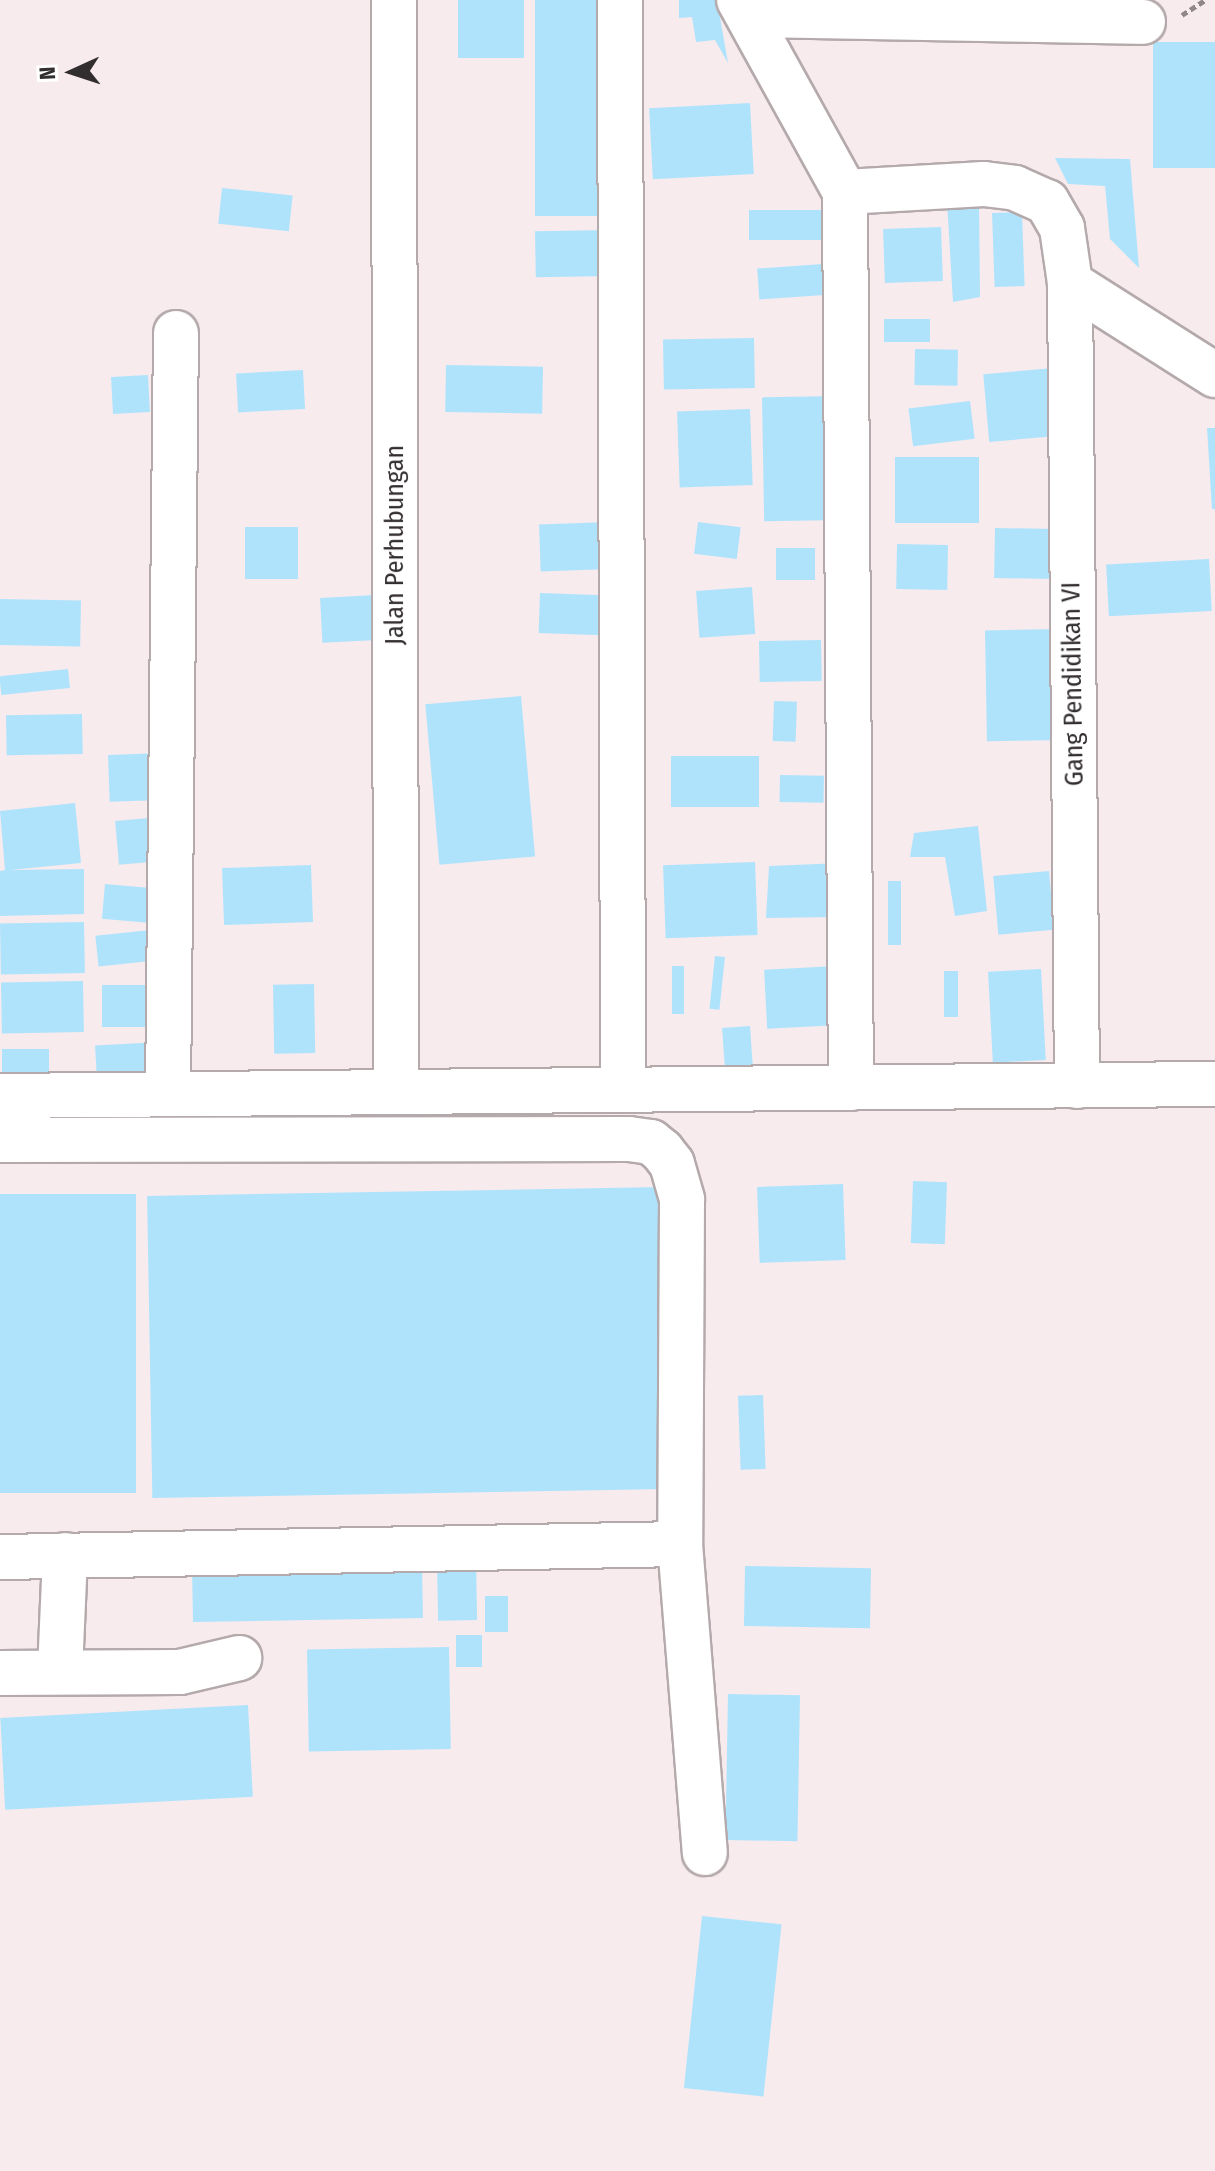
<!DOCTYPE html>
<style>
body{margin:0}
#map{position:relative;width:1215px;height:2171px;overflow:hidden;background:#f7ebee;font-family:"Fira Sans Condensed",sans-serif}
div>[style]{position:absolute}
.building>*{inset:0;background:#afe3fc;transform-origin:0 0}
.path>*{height:5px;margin-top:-2.5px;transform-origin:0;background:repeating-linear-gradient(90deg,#908789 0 6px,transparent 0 10px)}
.roads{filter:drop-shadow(2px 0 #b4a9ab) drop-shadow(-2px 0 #b4a9ab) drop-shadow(0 2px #b4a9ab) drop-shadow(0 -2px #b4a9ab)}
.minor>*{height:44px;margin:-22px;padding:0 22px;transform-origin:22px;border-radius:22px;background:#fff}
span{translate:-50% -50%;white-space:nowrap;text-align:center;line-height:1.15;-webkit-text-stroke:6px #fff;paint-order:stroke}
.street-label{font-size:26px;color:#322d2e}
.north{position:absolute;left:32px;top:32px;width:80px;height:80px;-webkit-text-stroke:6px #fff;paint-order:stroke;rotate:267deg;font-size:22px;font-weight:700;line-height:32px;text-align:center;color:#322d2e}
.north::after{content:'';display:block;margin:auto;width:28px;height:36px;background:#322d2e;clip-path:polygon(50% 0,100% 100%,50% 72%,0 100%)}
</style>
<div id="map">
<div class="building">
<i style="left:458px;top:0;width:66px;height:58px"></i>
<i style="left:535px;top:0;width:76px;height:216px"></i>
<i style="clip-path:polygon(679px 0,717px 0,728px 63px,715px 40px,696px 42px,692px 17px,679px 18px)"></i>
<i style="left:1215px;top:42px;width:126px;height:62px;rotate:90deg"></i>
<i style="left:750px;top:103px;width:71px;height:101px;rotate:87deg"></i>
<i style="clip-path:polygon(1055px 158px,1130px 159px,1139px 268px,1110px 239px,1105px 186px,1068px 184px)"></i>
<i style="left:222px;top:188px;width:71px;height:36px;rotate:6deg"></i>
<i style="clip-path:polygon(947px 201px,979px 202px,980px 297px,953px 302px)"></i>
<i style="left:826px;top:210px;width:30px;height:77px;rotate:90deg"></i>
<i style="left:1022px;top:212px;width:74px;height:30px;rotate:88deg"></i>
<i style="left:941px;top:227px;width:54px;height:58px;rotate:88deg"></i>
<i style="left:612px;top:230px;width:46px;height:77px;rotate:89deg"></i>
<i style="left:837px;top:263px;width:31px;height:80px;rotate:86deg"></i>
<i style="left:930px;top:319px;width:23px;height:46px;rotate:90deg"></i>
<i style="left:754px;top:338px;width:50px;height:91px;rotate:89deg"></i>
<i style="left:915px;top:349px;width:43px;height:36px;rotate:1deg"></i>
<i style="left:446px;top:365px;width:97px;height:47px;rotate:1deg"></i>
<i style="left:1054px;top:368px;width:68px;height:71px;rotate:85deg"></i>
<i style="left:303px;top:370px;width:39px;height:67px;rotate:87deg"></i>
<i style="left:148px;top:375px;width:37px;height:37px;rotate:87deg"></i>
<i style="left:839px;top:396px;width:124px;height:77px;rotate:89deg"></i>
<i style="left:970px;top:401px;width:38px;height:62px;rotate:83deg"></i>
<i style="left:750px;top:409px;width:76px;height:73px;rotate:88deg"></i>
<i style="clip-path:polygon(1207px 428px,1215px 428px,1215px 509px,1212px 509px)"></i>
<i style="left:895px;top:457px;width:84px;height:66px"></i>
<i style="left:608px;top:522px;width:47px;height:69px;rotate:88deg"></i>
<i style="left:698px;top:522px;width:43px;height:32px;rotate:7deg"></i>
<i style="left:245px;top:527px;width:53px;height:52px"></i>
<i style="left:995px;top:528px;width:63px;height:50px;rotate:1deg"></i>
<i style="left:897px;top:544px;width:51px;height:45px;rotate:1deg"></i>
<i style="left:776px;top:548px;width:39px;height:32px"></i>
<i style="left:1209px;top:559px;width:52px;height:103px;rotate:87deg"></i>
<i style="left:752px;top:587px;width:47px;height:56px;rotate:86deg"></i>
<i style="left:540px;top:593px;width:71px;height:40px;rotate:2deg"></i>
<i style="left:375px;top:595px;width:45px;height:55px;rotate:87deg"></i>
<i style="left:0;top:599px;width:81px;height:46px;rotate:1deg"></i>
<i style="left:1064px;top:629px;width:111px;height:79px;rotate:89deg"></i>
<i style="left:821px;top:640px;width:41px;height:62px;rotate:89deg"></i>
<i style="left:68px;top:669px;width:19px;height:69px;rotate:84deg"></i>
<i style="left:521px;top:696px;width:161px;height:96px;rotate:85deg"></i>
<i style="left:774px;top:701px;width:23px;height:40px;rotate:2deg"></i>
<i style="left:82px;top:714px;width:40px;height:76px;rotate:89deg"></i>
<i style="left:162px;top:753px;width:47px;height:54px;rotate:88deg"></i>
<i style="left:671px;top:756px;width:88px;height:51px"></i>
<i style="left:780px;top:775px;width:44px;height:27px;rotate:1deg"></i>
<i style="clip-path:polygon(75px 803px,81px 863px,10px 870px,84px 869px,84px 914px,0 916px,0 871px,5px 870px,0 811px)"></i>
<i style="left:161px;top:817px;width:44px;height:46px;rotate:85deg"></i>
<i style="clip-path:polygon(978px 826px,987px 911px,955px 916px,945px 857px,910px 857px,914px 833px)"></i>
<i style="left:755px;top:862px;width:73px;height:92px;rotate:88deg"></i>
<i style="clip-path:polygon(842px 863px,833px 917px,766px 918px,769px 866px)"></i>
<i style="left:311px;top:865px;width:57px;height:89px;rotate:88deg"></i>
<i style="left:1049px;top:871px;width:59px;height:56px;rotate:85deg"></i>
<i style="left:888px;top:881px;width:13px;height:64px"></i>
<i style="left:105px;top:884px;width:57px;height:35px;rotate:5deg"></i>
<i style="left:84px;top:922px;width:51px;height:84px;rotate:89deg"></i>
<i style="left:160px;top:929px;width:31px;height:65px;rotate:84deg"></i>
<i style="left:715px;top:956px;width:10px;height:53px;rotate:6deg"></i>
<i style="left:672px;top:966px;width:12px;height:48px"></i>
<i style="left:837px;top:966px;width:59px;height:73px;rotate:87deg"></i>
<i style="left:1041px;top:969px;width:91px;height:53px;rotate:87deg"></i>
<i style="left:944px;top:971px;width:14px;height:46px"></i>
<i style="left:83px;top:981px;width:51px;height:82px;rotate:89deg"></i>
<i style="left:314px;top:984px;width:69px;height:41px;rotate:89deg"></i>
<i style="left:160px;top:985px;width:42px;height:58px;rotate:90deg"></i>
<i style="left:750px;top:1026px;width:47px;height:28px;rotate:86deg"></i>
<i style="left:161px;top:1042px;width:33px;height:66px;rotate:87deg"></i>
<i style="left:2px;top:1049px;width:47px;height:40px"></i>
<i style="left:913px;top:1181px;width:34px;height:62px;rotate:2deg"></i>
<i style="left:843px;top:1184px;width:76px;height:86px;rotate:88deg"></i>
<i style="left:662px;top:1187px;width:302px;height:515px;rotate:89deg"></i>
<i style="left:0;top:1194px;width:136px;height:299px"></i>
<i style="left:763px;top:1395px;width:74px;height:25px;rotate:88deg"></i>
<i style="left:476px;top:1557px;width:63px;height:39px;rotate:89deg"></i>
<i style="left:422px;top:1563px;width:55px;height:230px;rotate:89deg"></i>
<i style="left:745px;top:1566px;width:126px;height:60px;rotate:1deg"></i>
<i style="left:508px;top:1596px;width:36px;height:23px;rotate:90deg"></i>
<i style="left:456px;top:1635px;width:26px;height:32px"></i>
<i style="left:449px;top:1647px;width:102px;height:142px;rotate:89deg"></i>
<i style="left:728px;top:1694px;width:72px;height:146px;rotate:1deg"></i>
<i style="left:248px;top:1705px;width:92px;height:248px;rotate:87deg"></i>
<i style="left:702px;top:1916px;width:80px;height:173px;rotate:6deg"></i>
</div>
<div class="path">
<i style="left:1182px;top:15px;width:27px;rotate:-33deg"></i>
</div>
<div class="roads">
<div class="minor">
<i style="left:394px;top:0;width:1091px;rotate:89.89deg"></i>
<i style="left:620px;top:0;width:1089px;rotate:89.84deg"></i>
<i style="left:739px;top:0;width:219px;rotate:61.1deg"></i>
<i style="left:845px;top:192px;width:896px;rotate:89.62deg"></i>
<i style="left:749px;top:15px;width:394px;rotate:1deg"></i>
<i style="left:845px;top:192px;width:139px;rotate:-3.3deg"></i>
<i style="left:984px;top:184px;width:31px;rotate:7deg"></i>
<i style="left:1015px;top:188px;width:35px;rotate:24deg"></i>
<i style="left:1047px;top:202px;width:30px;rotate:60deg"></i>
<i style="left:1062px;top:228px;width:56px;rotate:81.7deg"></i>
<i style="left:1070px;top:283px;width:803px;rotate:89.5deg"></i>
<i style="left:1070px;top:283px;width:172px;rotate:32.4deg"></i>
<i style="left:168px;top:1093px;width:760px;rotate:-89.4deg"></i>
<i style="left:0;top:1096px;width:1215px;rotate:-0.57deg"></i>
<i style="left:0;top:1140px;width:629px;rotate:-0.09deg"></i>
<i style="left:629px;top:1139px;width:22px;rotate:8deg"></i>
<i style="left:651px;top:1142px;width:14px;rotate:39deg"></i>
<i style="left:662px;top:1151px;width:16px;rotate:52deg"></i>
<i style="left:672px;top:1164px;width:37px;rotate:74deg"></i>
<i style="left:682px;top:1200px;width:344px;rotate:90.3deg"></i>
<i style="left:680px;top:1544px;width:680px;rotate:178.9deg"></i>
<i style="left:680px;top:1544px;width:310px;rotate:85.4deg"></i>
<i style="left:60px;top:1671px;width:116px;rotate:-87.5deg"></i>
<i style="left:0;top:1673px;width:180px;rotate:-0.3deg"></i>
<i style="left:180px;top:1672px;width:61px;rotate:-13.3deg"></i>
</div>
</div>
<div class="street-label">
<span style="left:395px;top:545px;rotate:-90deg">Jalan Perhubungan</span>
<span style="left:1073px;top:684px;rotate:-91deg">Gang Pendidikan VI</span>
</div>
<div class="north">N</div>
</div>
